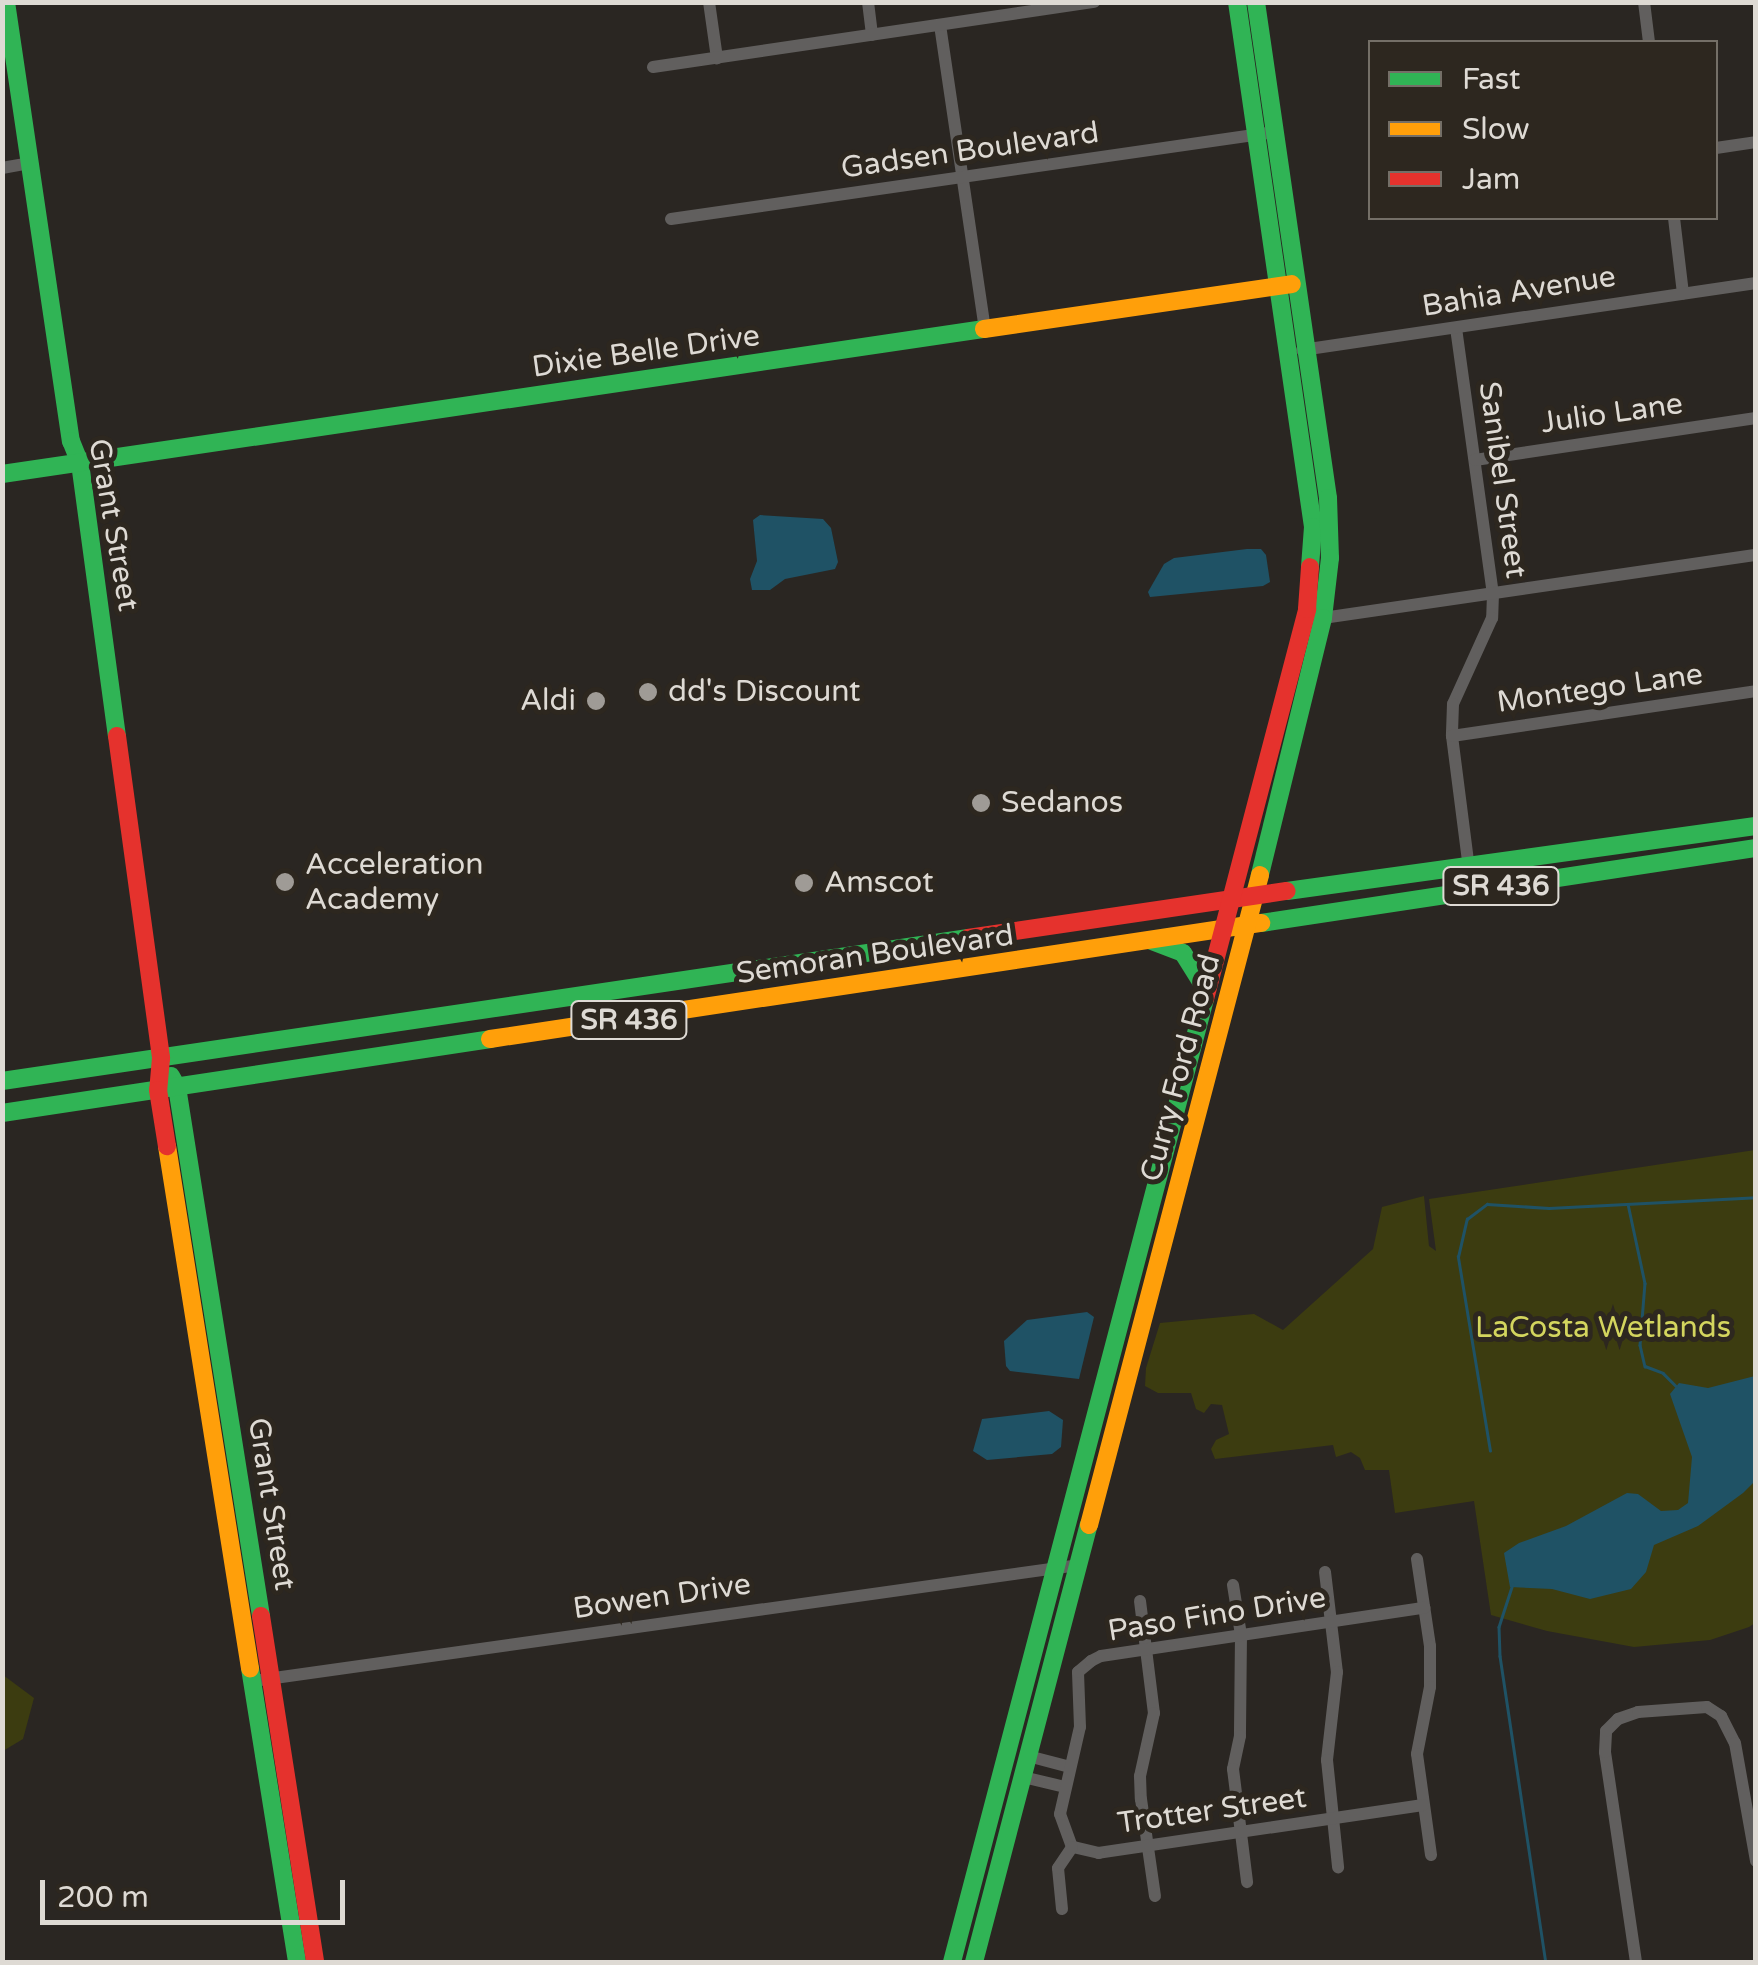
<!DOCTYPE html>
<style>
body{margin:0}
#map{position:relative;width:1758px;height:1965px;overflow:hidden;background:#2a2622;font-family:"Varela Round",sans-serif}
div>[style]{position:absolute}
.green>*{inset:0;background:#3c3c10}
.water>*{inset:0;background:#1f5265}
.stream>*{height:2.5px;margin:-1.25px;padding:0 1.25px;transform-origin:1.25px;border-radius:1.25px;background:#1f5265}
.street>*{height:12px;margin:-6px;padding:0 6px;transform-origin:6px;border-radius:6px;background:#615f5e}
.fast>*{height:18px;margin:-9px;padding:0 9px;transform-origin:9px;border-radius:9px;background:#30b455}
.slow>*{height:18px;margin:-9px;padding:0 9px;transform-origin:9px;border-radius:9px;background:#ff9f0a}
.jam>*{height:18px;margin:-9px;padding:0 9px;transform-origin:9px;border-radius:9px;background:#e5322d}
.dots>*{width:28px;height:28px;translate:-50% -50%;box-sizing:border-box;border:5px solid #2d271f;border-radius:50%}
span{translate:-50% -50%;white-space:nowrap;text-align:center;line-height:1.15;-webkit-text-stroke:10px #2d271f;paint-order:stroke}
.shield-label span{padding:2px 8px;background:#2d271f;border:2px solid;border-radius:8px;-webkit-text-stroke-width:0}
.shield-label{font-size:28px;color:#dedad4;font-weight:700}
.street-label{font-size:30px;color:#dedad4}
.poi-label{font-size:30px;color:#dedad4}
.left{translate:0 -50%;text-align:left}
.right{translate:-100% -50%;text-align:right}
.park-label{font-size:30px;color:#d3d55e}
.frame{position:absolute;inset:0;border:5px solid #dedad4;pointer-events:none}
.legend{position:absolute;left:1368px;top:40px;width:350px;height:180px;box-sizing:border-box;background:#2d271f;border:2px solid #746f67;margin:0;padding:12px 18px;list-style:none;font-size:30px;color:#dedad4}
.legend li{display:flex;align-items:center;gap:20px;height:50px}
.legend b{width:50px;border:2px solid #746f67}
.scale{position:absolute;left:40px;top:1880px;width:305px;height:45px;box-sizing:border-box;border:5px solid #dedad4;border-top:0;padding-left:12px;font-size:30px;line-height:35px;white-space:nowrap;color:#dedad4;-webkit-text-stroke:8px #2d271f;paint-order:stroke}
</style>
<div id="map">
<div class="green">
<i style="clip-path:polygon(1755px 1150px,1755px 1623px,1749px 1627px,1710px 1640px,1634px 1647px,1547px 1631px,1491px 1615px,1474px 1501px,1395px 1513px,1389px 1470px,1365px 1470px,1360px 1458px,1351px 1452px,1336px 1457px,1333px 1445px,1215px 1459px,1211px 1449px,1216px 1440px,1229px 1434px,1222px 1405px,1211px 1404px,1204px 1413px,1196px 1409px,1191px 1393px,1158px 1393px,1145px 1386px,1146px 1368px,1160px 1323px,1254px 1314px,1283px 1330px,1373px 1249px,1382px 1207px,1424px 1196px,1429px 1246px,1436px 1251px,1429px 1199px)"></i>
<i style="clip-path:polygon(3px 1675px,34px 1698px,23px 1739px,3px 1751px)"></i>
</div>
<div class="water">
<i style="clip-path:polygon(760px 515px,823px 519px,831px 528px,838px 562px,835px 569px,785px 579px,770px 590px,752px 590px,750px 579px,757px 561px,753px 520px)"></i>
<i style="clip-path:polygon(1247px 549px,1261px 549px,1266px 555px,1270px 582px,1263px 586px,1150px 597px,1148px 592px,1164px 564px,1174px 558px)"></i>
<i style="clip-path:polygon(1087px 1312px,1094px 1317px,1079px 1379px,1010px 1371px,1006px 1366px,1004px 1341px,1027px 1320px)"></i>
<i style="clip-path:polygon(1755px 1376px,1755px 1481px,1743px 1493px,1698px 1526px,1654px 1545px,1646px 1572px,1631px 1589px,1590px 1599px,1552px 1589px,1510px 1587px,1504px 1553px,1519px 1543px,1566px 1526px,1627px 1493px,1638px 1494px,1661px 1511px,1678px 1510px,1688px 1503px,1692px 1457px,1670px 1394px,1679px 1383px,1708px 1388px)"></i>
<i style="clip-path:polygon(1049px 1411px,1063px 1420px,1061px 1447px,1052px 1454px,987px 1460px,973px 1451px,982px 1419px)"></i>
</div>
<div class="stream">
<i style="left:1628px;top:1204px;width:81px;rotate:77.9deg"></i>
<i style="left:1645px;top:1283px;width:62px;rotate:94.6deg"></i>
<i style="left:1640px;top:1345px;width:22px;rotate:77deg"></i>
<i style="left:1645px;top:1366px;width:19px;rotate:21deg"></i>
<i style="left:1663px;top:1373px;width:18px;rotate:45deg"></i>
<i style="left:1490px;top:1451px;width:197px;rotate:-99.4deg"></i>
<i style="left:1458px;top:1257px;width:39px;rotate:-77deg"></i>
<i style="left:1467px;top:1219px;width:25px;rotate:-37deg"></i>
<i style="left:1487px;top:1204px;width:62px;rotate:3.7deg"></i>
<i style="left:1549px;top:1208px;width:207px;rotate:-3deg"></i>
<i style="left:1513px;top:1584px;width:45px;rotate:108deg"></i>
<i style="left:1499px;top:1627px;width:29px;rotate:88deg"></i>
<i style="left:1500px;top:1656px;width:309px;rotate:81.5deg"></i>
</div>
<div class="street">
<i style="left:709px;top:2px;width:57px;rotate:81.9deg"></i>
<i style="left:868px;top:2px;width:33px;rotate:83deg"></i>
<i style="left:1644px;top:2px;width:40px;rotate:82.9deg"></i>
<i style="left:940px;top:25px;width:308px;rotate:81.6deg"></i>
<i style="left:653px;top:67px;width:446px;rotate:-8.4deg"></i>
<i style="left:1716px;top:148px;width:40px;rotate:-8.5deg"></i>
<i style="left:2px;top:168px;width:29px;rotate:-10deg"></i>
<i style="left:1674px;top:218px;width:76px;rotate:83.2deg"></i>
<i style="left:671px;top:219px;width:610px;rotate:-8.2deg"></i>
<i style="left:1456px;top:328px;width:269px;rotate:82.1deg"></i>
<i style="left:1493px;top:594px;width:24px;rotate:92deg"></i>
<i style="left:1492px;top:618px;width:94px;rotate:114.4deg"></i>
<i style="left:1453px;top:704px;width:32px;rotate:92deg"></i>
<i style="left:1452px;top:736px;width:134px;rotate:82.7deg"></i>
<i style="left:1302px;top:350px;width:459px;rotate:-8.4deg"></i>
<i style="left:1475px;top:460px;width:284px;rotate:-8.5deg"></i>
<i style="left:1323px;top:618px;width:438px;rotate:-8.3deg"></i>
<i style="left:1452px;top:736px;width:307px;rotate:-8.4deg"></i>
<i style="left:1417px;top:1559px;width:88px;rotate:81.5deg"></i>
<i style="left:1430px;top:1646px;width:41px;rotate:90deg"></i>
<i style="left:1430px;top:1687px;width:68px;rotate:101deg"></i>
<i style="left:1417px;top:1754px;width:102px;rotate:82.1deg"></i>
<i style="left:1325px;top:1572px;width:101px;rotate:83.2deg"></i>
<i style="left:1337px;top:1672px;width:89px;rotate:96.5deg"></i>
<i style="left:1327px;top:1760px;width:108px;rotate:84.1deg"></i>
<i style="left:1233px;top:1585px;width:51px;rotate:80.9deg"></i>
<i style="left:1241px;top:1635px;width:101px;rotate:90.6deg"></i>
<i style="left:1240px;top:1736px;width:34px;rotate:102deg"></i>
<i style="left:1233px;top:1769px;width:114px;rotate:82.9deg"></i>
<i style="left:1140px;top:1601px;width:113px;rotate:82.9deg"></i>
<i style="left:1154px;top:1713px;width:65px;rotate:102.5deg"></i>
<i style="left:1140px;top:1776px;width:23px;rotate:88deg"></i>
<i style="left:1141px;top:1799px;width:98px;rotate:81.8deg"></i>
<i style="left:253px;top:1681px;width:833px;rotate:-8deg"></i>
<i style="left:1028px;top:1756px;width:43px;rotate:14.7deg"></i>
<i style="left:1023px;top:1777px;width:43px;rotate:13.4deg"></i>
<i style="left:1423px;top:1805px;width:328px;rotate:171.6deg"></i>
<i style="left:1099px;top:1853px;width:28px;rotate:-167deg"></i>
<i style="left:1072px;top:1847px;width:35px;rotate:-110deg"></i>
<i style="left:1060px;top:1814px;width:89px;rotate:-77.1deg"></i>
<i style="left:1080px;top:1727px;width:55px;rotate:-92.1deg"></i>
<i style="left:1078px;top:1672px;width:17px;rotate:-40deg"></i>
<i style="left:1091px;top:1661px;width:11px;rotate:-27deg"></i>
<i style="left:1101px;top:1656px;width:327px;rotate:-8.5deg"></i>
<i style="left:1062px;top:1909px;width:41px;rotate:-95.6deg"></i>
<i style="left:1058px;top:1868px;width:25px;rotate:-56deg"></i>
<i style="left:1636px;top:1962px;width:212px;rotate:-98.4deg"></i>
<i style="left:1605px;top:1752px;width:21px;rotate:-87deg"></i>
<i style="left:1606px;top:1731px;width:17px;rotate:-45deg"></i>
<i style="left:1618px;top:1719px;width:21px;rotate:-19deg"></i>
<i style="left:1638px;top:1712px;width:69px;rotate:-4.1deg"></i>
<i style="left:1707px;top:1707px;width:17px;rotate:33deg"></i>
<i style="left:1721px;top:1716px;width:30px;rotate:63deg"></i>
<i style="left:1735px;top:1743px;width:120px;rotate:79.9deg"></i>
</div>
<div class="fast">
<i style="left:6px;top:2px;width:444px;rotate:81.6deg"></i>
<i style="left:71px;top:441px;width:24px;rotate:68deg"></i>
<i style="left:80px;top:463px;width:275px;rotate:82.3deg"></i>
<i style="left:1237px;top:2px;width:530px;rotate:81.76deg"></i>
<i style="left:1313px;top:527px;width:40px;rotate:94.3deg"></i>
<i style="left:1256px;top:2px;width:501px;rotate:81.74deg"></i>
<i style="left:1328px;top:498px;width:60px;rotate:88.1deg"></i>
<i style="left:1330px;top:558px;width:60px;rotate:96.7deg"></i>
<i style="left:1323px;top:618px;width:265px;rotate:103.8deg"></i>
<i style="left:2px;top:474px;width:993px;rotate:-8.4deg"></i>
<i style="left:1287px;top:891px;width:473px;rotate:-7.9deg"></i>
<i style="left:1261px;top:923px;width:501px;rotate:-8.62deg"></i>
<i style="left:1152px;top:941px;width:33px;rotate:21deg"></i>
<i style="left:1183px;top:953px;width:38px;rotate:58deg"></i>
<i style="left:1203px;top:985px;width:13px;rotate:90deg"></i>
<i style="left:171px;top:1076px;width:13px;rotate:61deg"></i>
<i style="left:177px;top:1087px;width:536px;rotate:80.98deg"></i>
<i style="left:2px;top:1081px;width:977px;rotate:-8.42deg"></i>
<i style="left:2px;top:1113px;width:494px;rotate:-8.6deg"></i>
<i style="left:250px;top:1668px;width:298px;rotate:80.9deg"></i>
<i style="left:952px;top:1962px;width:996px;rotate:-75.28deg"></i>
<i style="left:974px;top:1962px;width:452px;rotate:-75.3deg"></i>
</div>
<div class="slow">
<i style="left:984px;top:329px;width:311px;rotate:-8.3deg"></i>
<i style="left:490px;top:1039px;width:780px;rotate:-8.56deg"></i>
<i style="left:167px;top:1146px;width:529px;rotate:80.97deg"></i>
<i style="left:1089px;top:1525px;width:672px;rotate:-75.26deg"></i>
</div>
<div class="jam">
<i style="left:117px;top:736px;width:325px;rotate:82.2deg"></i>
<i style="left:161px;top:1058px;width:32px;rotate:95deg"></i>
<i style="left:158px;top:1090px;width:57px;rotate:80.9deg"></i>
<i style="left:968px;top:938px;width:322px;rotate:-8.4deg"></i>
<i style="left:1205px;top:999px;width:403px;rotate:-75.3deg"></i>
<i style="left:1307px;top:609px;width:42px;rotate:-85.9deg"></i>
<i style="left:261px;top:1616px;width:350px;rotate:81.1deg"></i>
</div>
<div class="dots">
<i style="left:648px;top:692px;background:#9f9b96"></i>
<i style="left:596px;top:701px;background:#9f9b96"></i>
<i style="left:981px;top:803px;background:#9f9b96"></i>
<i style="left:285px;top:882px;background:#9f9b96"></i>
<i style="left:804px;top:883px;background:#9f9b96"></i>
</div>
<div class="shield-label">
<span style="left:1501px;top:886px">SR 436</span>
<span style="left:629px;top:1020px">SR 436</span>
</div>
<div class="street-label">
<span style="left:970px;top:151px;rotate:-8deg">Gadsen Boulevard</span>
<span style="left:1519px;top:292px;rotate:-9deg">Bahia Avenue</span>
<span style="left:646px;top:352px;rotate:-8deg">Dixie Belle Drive</span>
<span style="left:1612px;top:414px;rotate:-8deg">Julio Lane</span>
<span style="left:1502px;top:480px;rotate:82deg">Sanibel Street</span>
<span style="left:113px;top:525px;rotate:80deg">Grant Street</span>
<span style="left:1600px;top:689px;rotate:-8deg">Montego Lane</span>
<span style="left:875px;top:955px;rotate:-8deg">Semoran Boulevard</span>
<span style="left:1181px;top:1068px;rotate:-75deg">Curry Ford Road</span>
<span style="left:271px;top:1504px;rotate:81deg">Grant Street</span>
<span style="left:662px;top:1597px;rotate:-8deg">Bowen Drive</span>
<span style="left:1217px;top:1615px;rotate:-9deg">Paso Fino Drive</span>
<span style="left:1212px;top:1811px;rotate:-8deg">Trotter Street</span>
</div>
<div class="poi-label">
<span class="left" style="left:668px;top:692px">dd's Discount</span>
<span class="right" style="left:576px;top:701px">Aldi</span>
<span class="left" style="left:1001px;top:803px">Sedanos</span>
<span class="left" style="left:305px;top:882px">Acceleration<br>Academy</span>
<span class="left" style="left:824px;top:883px">Amscot</span>
</div>
<div class="park-label">
<span style="left:1603px;top:1328px">LaCosta Wetlands</span>
</div>
<div class="frame"></div>
<ul class="legend">
<li><b style="height:12px;background:#30b455"></b>Fast</li>
<li><b style="height:12px;background:#ff9f0a"></b>Slow</li>
<li><b style="height:12px;background:#e5322d"></b>Jam</li>
</ul>
<div class="scale">200 m</div>
</div>
